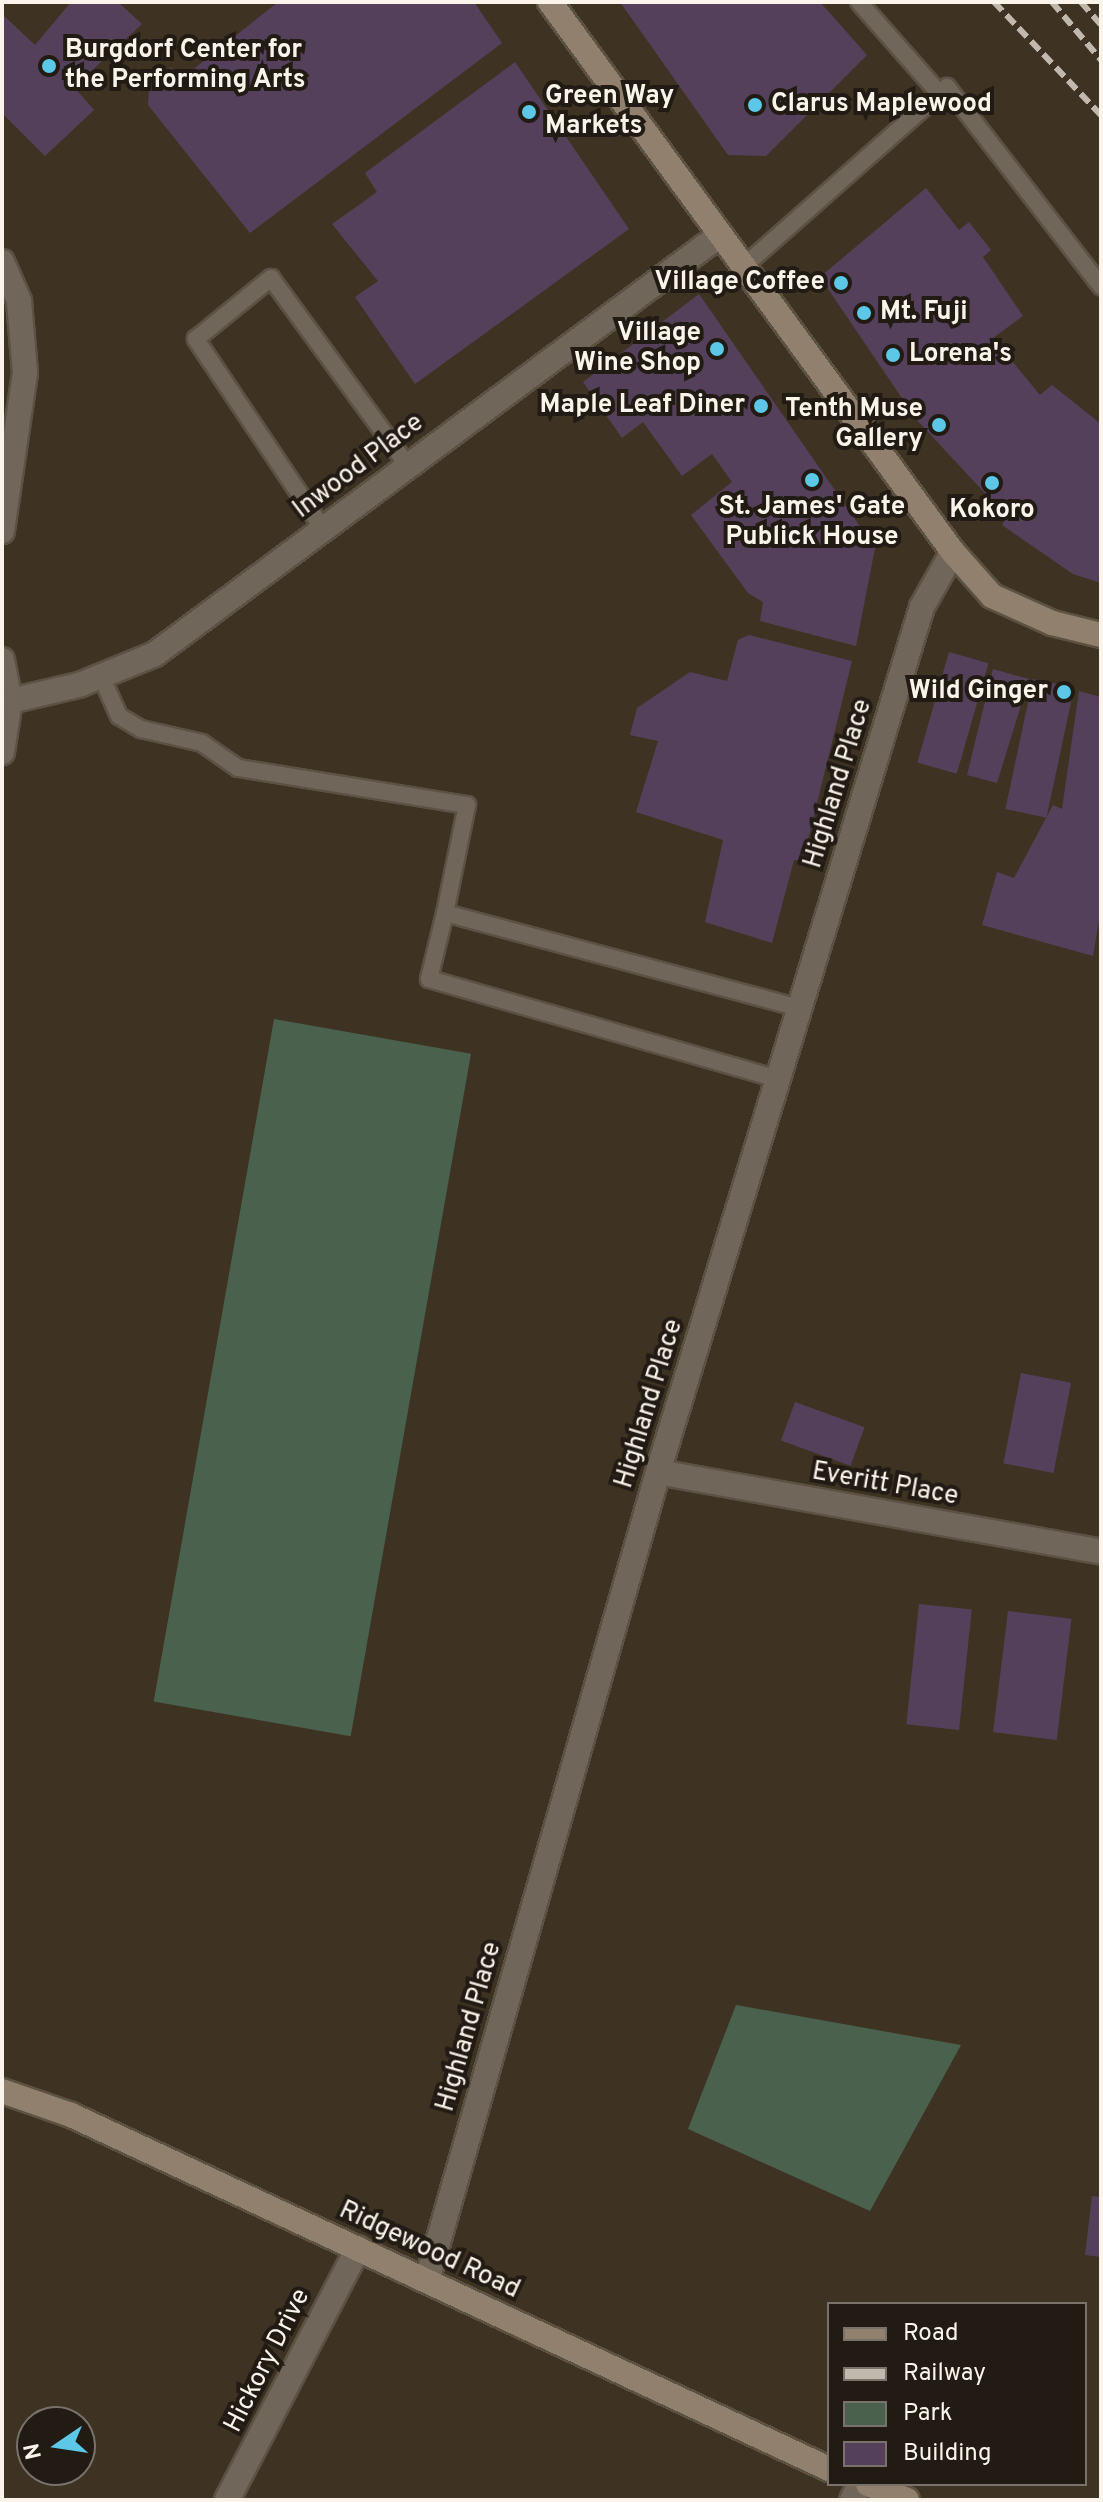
<!DOCTYPE html>
<style>
body{margin:0}
#map{position:relative;width:1103px;height:2502px;overflow:hidden;background:#3e3323;font-family:Overpass,sans-serif}
div>[style]{position:absolute}
.green>*{inset:0;background:#4a624d;transform-origin:0 0}
.building>*{inset:0;background:#55405b;transform-origin:0 0}
.roads{filter:drop-shadow(2px 0 #5c5243) drop-shadow(-2px 0 #5c5243) drop-shadow(0 2px #5c5243) drop-shadow(0 -2px #5c5243)}
.lane>*{height:16px;margin:-8px;padding:0 8px;transform-origin:8px;border-radius:8px;background:#71665a}
.street>*{height:24px;margin:-12px;padding:0 12px;transform-origin:12px;border-radius:12px;background:#71665a}
.secondary>*{height:24px;margin:-12px;padding:0 12px;transform-origin:12px;border-radius:12px;background:#92806e}
.rail>*{height:6px;margin-top:-3px;transform-origin:0;background:repeating-linear-gradient(90deg,#c1b9ad 0 12px,transparent 0 18px)}
.dots>*{width:22px;height:22px;translate:-50% -50%;box-sizing:border-box;border:4px solid #211b14;border-radius:50%}
span{translate:-50% -50%;white-space:nowrap;text-align:center;line-height:1.15;-webkit-text-stroke:8px #211b14;paint-order:stroke}
.poi-label{font-size:26px;color:#fbf4ea;font-weight:700}
.left{translate:0 -50%;text-align:left}
.right{translate:-100% -50%;text-align:right}
.street-label{font-size:26px;color:#fbf4ea}
.frame{position:absolute;inset:0;border:4px solid #fbf4ea;pointer-events:none}
.legend{position:absolute;left:827px;top:2302px;width:260px;height:184px;box-sizing:border-box;background:#211b14;border:2px solid #78726a;margin:0;padding:10px 14px;list-style:none;font-size:24px;color:#fbf4ea}
.legend li{display:flex;align-items:center;gap:16px;height:40px}
.legend b{width:40px;border:2px solid #78726a}
.north{position:absolute;left:16px;top:2406px;width:80px;height:80px;box-sizing:border-box;background:#211b14;border:2px solid #78726a;border-radius:50%;rotate:257deg;font-size:22px;font-weight:700;line-height:32px;text-align:center;color:#fbf4ea}
.north::after{content:'';display:block;margin:auto;width:28px;height:36px;background:#5cc7e7;clip-path:polygon(50% 0,100% 100%,50% 72%,0 100%)}
</style>
<div id="map">
<div class="green">
<i style="left:274px;top:1019px;width:200px;height:693px;rotate:10deg"></i>
<i style="clip-path:polygon(736px 2005px,961px 2045px,870px 2211px,688px 2129px)"></i>
</div>
<div class="building">
<i style="clip-path:polygon(71px 2px,118px 2px,142px 24px,74px 87px,94px 110px,45px 156px,2px 113px,2px 14px,35px 45px)"></i>
<i style="clip-path:polygon(278px 2px,474px 2px,502px 43px,250px 233px,148px 105px,149px 89px,171px 67px,180px 80px)"></i>
<i style="clip-path:polygon(620px 2px,820px 2px,867px 55px,766px 156px,728px 155px)"></i>
<i style="clip-path:polygon(515px 62px,629px 229px,415px 384px,355px 297px,378px 281px,332px 224px,377px 192px,365px 173px)"></i>
<i style="clip-path:polygon(926px 188px,959px 230px,969px 222px,991px 250px,983px 257px,1023px 316px,993px 338px,1040px 395px,1052px 385px,1101px 424px,1101px 583px,1073px 574px,1002px 525px,1007px 517px,916px 419px,820px 277px)"></i>
<i style="clip-path:polygon(699px 294px,875px 548px,856px 646px,760px 621px,763px 602px,748px 593px,691px 515px,732px 482px,712px 454px,682px 476px,643px 422px,622px 438px,583px 382px)"></i>
<i style="clip-path:polygon(749px 635px,852px 661px,803px 860px,794px 860px,772px 943px,705px 922px,723px 840px,636px 812px,658px 741px,630px 735px,637px 708px,690px 672px,727px 681px,738px 640px)"></i>
<i style="left:949px;top:652px;width:41px;height:115px;rotate:16deg"></i>
<i style="clip-path:polygon(993px 669px,1029px 679px,997px 783px,967px 775px)"></i>
<i style="left:1033px;top:679px;width:42px;height:133px;rotate:12deg"></i>
<i style="clip-path:polygon(1079px 691px,1101px 697px,1101px 909px,1093px 956px,982px 925px,997px 872px,1014px 878px,1053px 805px,1062px 809px)"></i>
<i style="left:1021px;top:1373px;width:51px;height:92px;rotate:11deg"></i>
<i style="left:795px;top:1402px;width:74px;height:41px;rotate:20deg"></i>
<i style="left:919px;top:1604px;width:53px;height:121px;rotate:6deg"></i>
<i style="left:1008px;top:1611px;width:64px;height:122px;rotate:7deg"></i>
<i style="clip-path:polygon(1092px 2196px,1101px 2197px,1101px 2257px,1085px 2255px)"></i>
</div>
<div class="roads">
<div class="lane">
<i style="left:859px;top:2px;width:121px;rotate:48.7deg"></i>
<i style="left:743px;top:267px;width:272px;rotate:-41.4deg"></i>
<i style="left:947px;top:87px;width:252px;rotate:52.3deg"></i>
<i style="left:323px;top:529px;width:229px;rotate:-123.8deg"></i>
<i style="left:196px;top:339px;width:97px;rotate:-39.1deg"></i>
<i style="left:271px;top:278px;width:233px;rotate:53.9deg"></i>
<i style="left:101px;top:676px;width:44px;rotate:65.8deg"></i>
<i style="left:119px;top:716px;width:26px;rotate:31deg"></i>
<i style="left:141px;top:729px;width:63px;rotate:12.9deg"></i>
<i style="left:202px;top:743px;width:44px;rotate:34.8deg"></i>
<i style="left:238px;top:768px;width:232px;rotate:9.2deg"></i>
<i style="left:467px;top:805px;width:110px;rotate:101.5deg"></i>
<i style="left:778px;top:1079px;width:363px;rotate:-164deg"></i>
<i style="left:429px;top:979px;width:68px;rotate:-76.4deg"></i>
<i style="left:445px;top:913px;width:367px;rotate:15deg"></i>
</div>
<div class="street">
<i style="left:2px;top:262px;width:43px;rotate:66.4deg"></i>
<i style="left:19px;top:301px;width:72px;rotate:85.2deg"></i>
<i style="left:25px;top:373px;width:160px;rotate:98.3deg"></i>
<i style="left:2px;top:660px;width:42px;rotate:79deg"></i>
<i style="left:10px;top:701px;width:52px;rotate:98.9deg"></i>
<i style="left:10px;top:701px;width:71px;rotate:-13.1deg"></i>
<i style="left:79px;top:685px;width:82px;rotate:-22.2deg"></i>
<i style="left:155px;top:654px;width:703px;rotate:-36.56deg"></i>
<i style="left:658px;top:1472px;width:450px;rotate:10.2deg"></i>
<i style="left:427px;top:2281px;width:841px;rotate:-74.06deg"></i>
<i style="left:658px;top:1472px;width:904px;rotate:-73.03deg"></i>
<i style="left:922px;top:607px;width:63px;rotate:-60.6deg"></i>
<i style="left:227px;top:2500px;width:284px;rotate:-62.5deg"></i>
<i style="left:852px;top:2500px;width:18px;rotate:-63deg"></i>
</div>
<div class="secondary">
<i style="left:550px;top:2px;width:682px;rotate:53.77deg"></i>
<i style="left:953px;top:552px;width:59px;rotate:48.4deg"></i>
<i style="left:992px;top:596px;width:66px;rotate:24.2deg"></i>
<i style="left:1052px;top:623px;width:50px;rotate:13.8deg"></i>
<i style="left:2px;top:2091px;width:73px;rotate:19.2deg"></i>
<i style="left:71px;top:2115px;width:837px;rotate:25.03deg"></i>
<i style="left:868px;top:2484px;width:42px;rotate:22.3deg"></i>
</div>
</div>
<div class="rail">
<i style="left:994px;top:2px;width:156px;rotate:46.6deg"></i>
<i style="left:1052px;top:2px;width:76px;rotate:49.8deg"></i>
<i style="left:1081px;top:2px;width:30px;rotate:49deg"></i>
</div>
<div class="dots">
<i style="left:49px;top:66px;background:#5cc7e7"></i>
<i style="left:755px;top:105px;background:#5cc7e7"></i>
<i style="left:529px;top:112px;background:#5cc7e7"></i>
<i style="left:841px;top:283px;background:#5cc7e7"></i>
<i style="left:864px;top:313px;background:#5cc7e7"></i>
<i style="left:717px;top:349px;background:#5cc7e7"></i>
<i style="left:893px;top:355px;background:#5cc7e7"></i>
<i style="left:761px;top:406px;background:#5cc7e7"></i>
<i style="left:939px;top:425px;background:#5cc7e7"></i>
<i style="left:812px;top:480px;background:#5cc7e7"></i>
<i style="left:992px;top:483px;background:#5cc7e7"></i>
<i style="left:1064px;top:692px;background:#5cc7e7"></i>
</div>
<div class="poi-label">
<span class="left" style="left:65px;top:66px">Burgdorf Center for<br>the Performing Arts</span>
<span class="left" style="left:545px;top:112px">Green Way<br>Markets</span>
<span class="left" style="left:771px;top:105px">Clarus Maplewood</span>
<span class="right" style="left:825px;top:283px">Village Coffee</span>
<span class="left" style="left:880px;top:313px">Mt. Fuji</span>
<span class="right" style="left:701px;top:349px">Village<br>Wine Shop</span>
<span class="left" style="left:909px;top:355px">Lorena's</span>
<span class="right" style="left:745px;top:406px">Maple Leaf Diner</span>
<span class="right" style="left:923px;top:425px">Tenth Muse<br>Gallery</span>
<span style="left:812px;top:523px">St. James' Gate<br>Publick House</span>
<span style="left:992px;top:511px">Kokoro</span>
<span class="right" style="left:1048px;top:692px">Wild Ginger</span>
</div>
<div class="street-label">
<span style="left:359px;top:467px;rotate:-37deg">Inwood Place</span>
<span style="left:839px;top:784px;rotate:-73deg">Highland Place</span>
<span style="left:650px;top:1404px;rotate:-73deg">Highland Place</span>
<span style="left:885px;top:1485px;rotate:10deg">Everitt Place</span>
<span style="left:470px;top:2027px;rotate:-74deg">Highland Place</span>
<span style="left:429px;top:2251px;rotate:25deg">Ridgewood Road</span>
<span style="left:268px;top:2361px;rotate:-63deg">Hickory Drive</span>
</div>
<div class="frame"></div>
<ul class="legend">
<li><b style="height:10px;background:#92806e"></b>Road</li>
<li><b style="height:10px;background:#c1b9ad"></b>Railway</li>
<li><b style="height:22px;background:#4a624d"></b>Park</li>
<li><b style="height:22px;background:#55405b"></b>Building</li>
</ul>
<div class="north">N</div>
</div>
